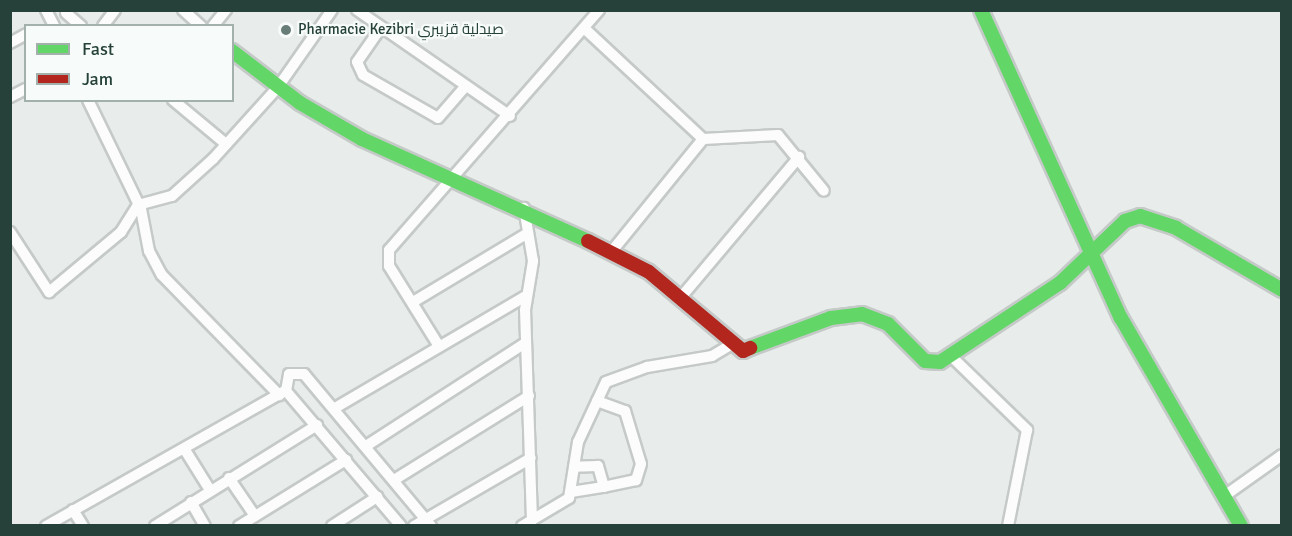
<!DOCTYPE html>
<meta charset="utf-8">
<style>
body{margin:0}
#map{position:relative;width:1292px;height:536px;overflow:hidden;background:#e8edeb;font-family:Signika,Cairo,sans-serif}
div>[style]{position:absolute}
.roads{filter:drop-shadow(2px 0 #c5cac8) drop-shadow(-2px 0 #c5cac8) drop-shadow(0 2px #c5cac8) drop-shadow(0 -2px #c5cac8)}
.street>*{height:10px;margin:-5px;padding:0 5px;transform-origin:5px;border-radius:5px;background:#fcfcfc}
.fast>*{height:14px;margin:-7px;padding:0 7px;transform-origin:7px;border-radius:7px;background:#63d668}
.jam>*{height:14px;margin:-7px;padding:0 7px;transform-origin:7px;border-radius:7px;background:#b3261e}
.dots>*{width:16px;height:16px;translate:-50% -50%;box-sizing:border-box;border:3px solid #f7fbf9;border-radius:50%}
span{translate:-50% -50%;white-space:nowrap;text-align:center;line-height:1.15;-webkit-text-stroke:4.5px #f7fbf9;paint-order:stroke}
.poi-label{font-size:15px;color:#25413a}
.left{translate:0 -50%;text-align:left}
.frame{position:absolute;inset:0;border:12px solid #25413a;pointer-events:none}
.legend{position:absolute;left:24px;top:24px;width:210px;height:78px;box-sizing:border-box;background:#f7fbf9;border:2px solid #a3b1ad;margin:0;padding:8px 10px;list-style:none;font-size:18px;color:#25413a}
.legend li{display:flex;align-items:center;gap:12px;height:30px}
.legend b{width:30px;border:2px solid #a3b1ad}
</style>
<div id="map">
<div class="roads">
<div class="street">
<i style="left:46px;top:10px;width:18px;rotate:63deg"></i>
<i style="left:183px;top:10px;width:24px;rotate:42deg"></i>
<i style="left:357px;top:10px;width:186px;rotate:34.7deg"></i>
<i style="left:66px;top:13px;width:20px;rotate:41deg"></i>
<i style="left:103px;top:26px;width:20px;rotate:-53deg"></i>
<i style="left:213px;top:26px;width:21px;rotate:-51deg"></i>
<i style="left:584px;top:28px;width:163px;rotate:43deg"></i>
<i style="left:380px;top:29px;width:40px;rotate:124.9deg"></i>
<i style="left:357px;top:62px;width:14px;rotate:65deg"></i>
<i style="left:363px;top:75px;width:86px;rotate:29.8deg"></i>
<i style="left:438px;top:118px;width:40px;rotate:-49deg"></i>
<i style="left:10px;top:43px;width:18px;rotate:-29deg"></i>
<i style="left:10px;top:97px;width:18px;rotate:-27deg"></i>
<i style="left:88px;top:100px;width:121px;rotate:64.1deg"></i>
<i style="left:141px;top:209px;width:43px;rotate:79.2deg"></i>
<i style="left:149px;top:251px;width:27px;rotate:62deg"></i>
<i style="left:162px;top:275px;width:168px;rotate:45.7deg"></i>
<i style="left:173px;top:100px;width:69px;rotate:39.7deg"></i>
<i style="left:138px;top:205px;width:35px;rotate:-15deg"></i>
<i style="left:172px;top:196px;width:55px;rotate:-42.1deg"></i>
<i style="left:213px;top:159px;width:97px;rotate:-47.9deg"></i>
<i style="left:278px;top:87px;width:94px;rotate:-55deg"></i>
<i style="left:10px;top:232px;width:72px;rotate:57deg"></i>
<i style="left:49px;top:292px;width:94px;rotate:-39.8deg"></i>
<i style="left:121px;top:232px;width:32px;rotate:-58deg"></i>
<i style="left:612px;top:251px;width:144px;rotate:-50.9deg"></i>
<i style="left:703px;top:139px;width:75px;rotate:-3.1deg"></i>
<i style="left:778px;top:135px;width:72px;rotate:50.6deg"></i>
<i style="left:682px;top:296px;width:182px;rotate:-49.9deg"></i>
<i style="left:413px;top:302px;width:134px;rotate:-31deg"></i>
<i style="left:437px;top:343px;width:91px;rotate:-121.9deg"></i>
<i style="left:389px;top:266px;width:16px;rotate:-90deg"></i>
<i style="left:389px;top:250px;width:319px;rotate:-48.8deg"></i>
<i style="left:952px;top:357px;width:105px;rotate:44.2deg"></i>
<i style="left:1027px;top:430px;width:98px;rotate:101.2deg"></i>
<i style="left:597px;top:401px;width:30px;rotate:20deg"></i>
<i style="left:625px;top:411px;width:55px;rotate:73.2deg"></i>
<i style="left:641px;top:464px;width:17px;rotate:107deg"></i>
<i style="left:636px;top:480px;width:33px;rotate:168deg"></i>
<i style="left:335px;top:408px;width:221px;rotate:-30.4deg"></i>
<i style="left:366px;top:446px;width:189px;rotate:-32.9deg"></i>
<i style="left:185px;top:450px;width:47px;rotate:58deg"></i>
<i style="left:229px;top:478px;width:46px;rotate:55.6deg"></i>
<i style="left:394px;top:480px;width:159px;rotate:-31.9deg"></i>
<i style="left:571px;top:492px;width:33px;rotate:-9deg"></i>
<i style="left:604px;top:487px;width:22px;rotate:-106deg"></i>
<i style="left:598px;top:466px;width:24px;rotate:178deg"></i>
<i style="left:1223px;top:497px;width:72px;rotate:-35.4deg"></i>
<i style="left:191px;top:502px;width:28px;rotate:60deg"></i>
<i style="left:73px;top:510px;width:19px;rotate:58deg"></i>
<i style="left:532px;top:520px;width:43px;rotate:-30.7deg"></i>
<i style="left:569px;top:498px;width:57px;rotate:-80.9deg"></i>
<i style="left:578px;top:442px;width:66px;rotate:-65deg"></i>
<i style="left:606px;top:382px;width:44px;rotate:-20.1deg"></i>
<i style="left:647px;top:367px;width:66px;rotate:-9.6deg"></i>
<i style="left:712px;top:356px;width:21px;rotate:-31deg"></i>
<i style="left:46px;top:526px;width:272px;rotate:-29.5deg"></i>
<i style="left:155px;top:526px;width:191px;rotate:-31.9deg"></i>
<i style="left:239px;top:526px;width:126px;rotate:-31.7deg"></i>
<i style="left:332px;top:526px;width:54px;rotate:-32.8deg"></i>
<i style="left:401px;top:526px;width:177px;rotate:-130.4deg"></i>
<i style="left:286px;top:391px;width:17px;rotate:-80deg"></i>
<i style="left:289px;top:374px;width:15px"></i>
<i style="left:304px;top:374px;width:198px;rotate:50.1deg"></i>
<i style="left:414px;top:526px;width:135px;rotate:-30.2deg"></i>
<i style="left:522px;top:526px;width:12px;rotate:-31deg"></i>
<i style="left:532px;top:520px;width:210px;rotate:-91.9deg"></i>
<i style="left:525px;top:310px;width:50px;rotate:-80.7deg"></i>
<i style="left:533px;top:261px;width:54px;rotate:-99.6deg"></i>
</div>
<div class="fast">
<i style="left:981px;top:10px;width:338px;rotate:65.6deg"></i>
<i style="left:1121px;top:318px;width:240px;rotate:60deg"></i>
<i style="left:232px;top:51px;width:86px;rotate:37.4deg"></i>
<i style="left:300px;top:103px;width:72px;rotate:30.1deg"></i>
<i style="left:362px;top:139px;width:248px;rotate:24.3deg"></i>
<i style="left:750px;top:348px;width:86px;rotate:-20.3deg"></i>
<i style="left:831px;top:318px;width:31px;rotate:-7deg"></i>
<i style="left:862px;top:314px;width:28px;rotate:21deg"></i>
<i style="left:888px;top:324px;width:52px;rotate:45deg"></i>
<i style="left:925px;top:361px;width:15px;rotate:4deg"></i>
<i style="left:940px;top:362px;width:144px;rotate:-33.4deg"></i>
<i style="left:1060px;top:283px;width:90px;rotate:-43.6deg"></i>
<i style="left:1125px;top:221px;width:16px;rotate:-18deg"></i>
<i style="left:1140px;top:216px;width:38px;rotate:18deg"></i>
<i style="left:1176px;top:228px;width:123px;rotate:30.3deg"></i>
</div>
<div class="jam">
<i style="left:588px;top:241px;width:68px;rotate:26.9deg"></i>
<i style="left:649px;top:272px;width:123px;rotate:40deg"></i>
<i style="left:743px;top:351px;width:8px;rotate:-23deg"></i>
</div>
</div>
<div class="dots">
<i style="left:286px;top:30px;background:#697d78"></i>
</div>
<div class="poi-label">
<span class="left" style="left:298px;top:30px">Pharmacie Kezibri صيدلية قزيبري</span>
</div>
<div class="frame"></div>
<ul class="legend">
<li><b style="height:8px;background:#63d668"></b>Fast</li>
<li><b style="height:8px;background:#b3261e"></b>Jam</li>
</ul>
</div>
